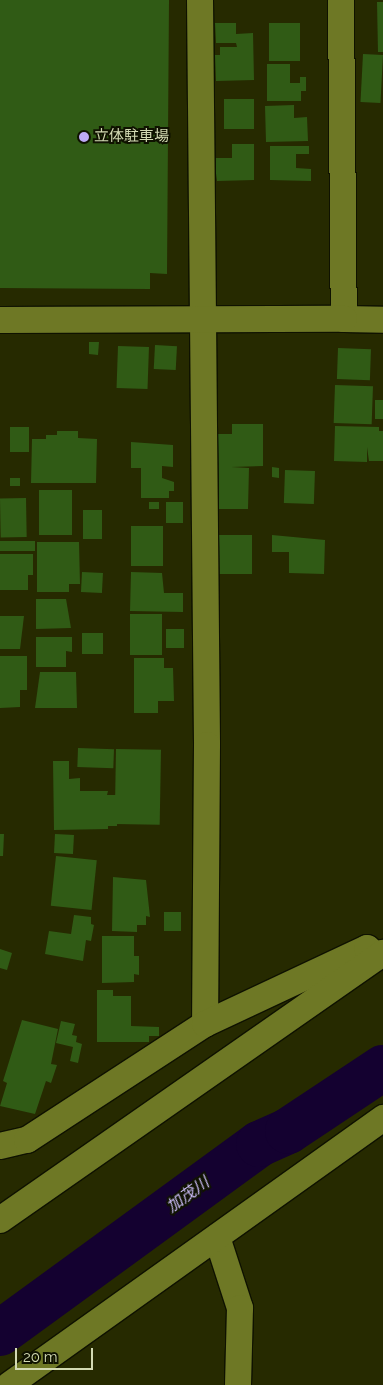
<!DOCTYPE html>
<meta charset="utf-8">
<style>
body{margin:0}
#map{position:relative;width:383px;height:1385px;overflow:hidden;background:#262a00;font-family:Raleway,"Noto Sans JP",sans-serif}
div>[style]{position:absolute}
.river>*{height:46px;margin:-23px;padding:0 23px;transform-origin:23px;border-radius:23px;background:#140130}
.building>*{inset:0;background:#305b15;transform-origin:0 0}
.roads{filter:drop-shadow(1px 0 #0f1200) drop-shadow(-1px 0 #0f1200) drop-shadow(0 1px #0f1200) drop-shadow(0 -1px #0f1200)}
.street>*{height:26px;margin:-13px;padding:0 13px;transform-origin:13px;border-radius:13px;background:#6e7825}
.dots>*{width:14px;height:14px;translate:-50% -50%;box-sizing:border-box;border:2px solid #0f1200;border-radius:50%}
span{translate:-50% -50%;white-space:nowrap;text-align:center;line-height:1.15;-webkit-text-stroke:4px #0f1200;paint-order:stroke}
.poi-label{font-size:15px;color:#d3dab3}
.left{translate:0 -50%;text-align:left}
.water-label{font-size:16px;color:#ccbdf8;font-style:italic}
.scale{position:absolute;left:15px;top:1348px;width:78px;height:22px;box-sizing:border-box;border:2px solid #d3dab3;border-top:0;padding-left:6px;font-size:15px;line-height:18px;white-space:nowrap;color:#d3dab3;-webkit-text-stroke:4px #0f1200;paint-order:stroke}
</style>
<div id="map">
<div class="river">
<i style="left:0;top:1333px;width:321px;rotate:-36.1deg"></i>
<i style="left:259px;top:1144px;width:32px;rotate:-24deg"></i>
<i style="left:288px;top:1131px;width:114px;rotate:-33.6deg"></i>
</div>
<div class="building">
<i style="clip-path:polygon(0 0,169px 0,167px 274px,150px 273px,150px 289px,0 288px)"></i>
<i style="clip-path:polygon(377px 2px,383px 2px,383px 52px,378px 52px)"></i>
<i style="clip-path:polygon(215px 23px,236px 23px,236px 34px,253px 33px,254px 80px,216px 81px,215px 55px,220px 55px,220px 47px,237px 47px,236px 43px,216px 43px)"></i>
<i style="left:269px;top:23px;width:31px;height:38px"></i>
<i style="left:363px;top:54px;width:20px;height:48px;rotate:3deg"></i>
<i style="clip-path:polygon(267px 64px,290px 64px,290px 83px,300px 83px,300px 77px,306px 77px,306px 91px,301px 91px,301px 101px,267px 101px)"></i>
<i style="left:224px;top:99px;width:30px;height:30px"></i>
<i style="clip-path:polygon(294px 105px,294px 118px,307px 117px,308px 141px,266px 142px,265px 106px)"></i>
<i style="clip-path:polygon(232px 144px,254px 144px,254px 180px,217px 181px,214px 158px,232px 158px)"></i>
<i style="clip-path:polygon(270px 146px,309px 146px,309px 154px,296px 154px,296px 168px,311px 169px,311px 181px,270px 180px)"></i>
<i style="clip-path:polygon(89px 342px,99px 342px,98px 355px,89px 354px)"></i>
<i style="left:155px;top:345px;width:22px;height:24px;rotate:3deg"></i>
<i style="left:118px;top:346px;width:31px;height:42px;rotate:2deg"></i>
<i style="left:338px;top:348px;width:33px;height:31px;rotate:2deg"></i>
<i style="left:335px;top:385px;width:38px;height:38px;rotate:2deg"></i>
<i style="left:375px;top:400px;width:8px;height:19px"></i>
<i style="clip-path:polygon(232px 424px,263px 424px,263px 466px,231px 467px,249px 468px,248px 509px,216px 509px,211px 434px,232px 434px)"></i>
<i style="clip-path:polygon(335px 426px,379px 427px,379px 431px,383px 431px,383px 461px,369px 461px,367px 447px,367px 462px,334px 461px)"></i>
<i style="left:10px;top:427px;width:19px;height:25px"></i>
<i style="clip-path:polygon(57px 431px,78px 431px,78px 438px,97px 439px,96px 483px,31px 483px,32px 439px,46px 439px,46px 435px,57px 435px)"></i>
<i style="clip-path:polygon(131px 442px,173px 445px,173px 467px,162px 466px,162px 478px,174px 482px,174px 491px,169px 491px,169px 498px,141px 498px,141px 468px,131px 468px)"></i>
<i style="clip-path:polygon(272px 467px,279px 468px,279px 478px,272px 477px)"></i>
<i style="left:285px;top:470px;width:30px;height:33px;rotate:2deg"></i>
<i style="left:20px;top:478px;width:8px;height:10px;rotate:90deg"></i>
<i style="left:39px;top:490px;width:33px;height:45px"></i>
<i style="left:26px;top:498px;width:39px;height:26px;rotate:89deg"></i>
<i style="left:149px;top:502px;width:10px;height:7px"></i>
<i style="left:166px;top:502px;width:17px;height:21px"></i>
<i style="left:83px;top:510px;width:19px;height:29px"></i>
<i style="left:131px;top:526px;width:32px;height:40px"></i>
<i style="left:216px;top:535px;width:36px;height:39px"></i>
<i style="clip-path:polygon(272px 535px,325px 540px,324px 574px,289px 573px,289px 552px,272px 552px)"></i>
<i style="left:0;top:541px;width:35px;height:10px"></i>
<i style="clip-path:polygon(37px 542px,79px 542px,80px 584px,69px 584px,69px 592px,37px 592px)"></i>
<i style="clip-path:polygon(0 554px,33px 554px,33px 575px,28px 575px,28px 590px,0 590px)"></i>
<i style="left:82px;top:572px;width:21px;height:20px;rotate:3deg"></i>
<i style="clip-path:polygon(131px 572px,162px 573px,164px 593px,183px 593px,183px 612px,130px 611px)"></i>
<i style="clip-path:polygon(36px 599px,66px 599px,71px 628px,36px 629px)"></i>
<i style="left:130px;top:614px;width:32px;height:41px"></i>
<i style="clip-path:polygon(0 616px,24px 616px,20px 649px,0 649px)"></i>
<i style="left:184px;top:629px;width:19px;height:18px;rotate:90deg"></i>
<i style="left:82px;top:633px;width:21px;height:21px"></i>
<i style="clip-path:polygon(36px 637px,72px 637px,72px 652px,66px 651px,66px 667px,36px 667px)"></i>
<i style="clip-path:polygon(0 656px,27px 656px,27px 690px,20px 690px,20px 707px,0 708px)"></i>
<i style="clip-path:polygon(134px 658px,164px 658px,164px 668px,173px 668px,174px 701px,158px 701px,158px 713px,134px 713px)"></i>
<i style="clip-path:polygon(40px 672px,76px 672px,77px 708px,35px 708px)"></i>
<i style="left:78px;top:748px;width:36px;height:19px;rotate:2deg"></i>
<i style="left:116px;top:749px;width:45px;height:75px;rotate:1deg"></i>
<i style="clip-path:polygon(53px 761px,69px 761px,69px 779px,80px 778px,80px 791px,108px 791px,107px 795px,117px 795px,117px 826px,108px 826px,108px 829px,54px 830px)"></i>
<i style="clip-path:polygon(0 834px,4px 834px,3px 856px,0 856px)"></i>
<i style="left:55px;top:834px;width:19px;height:19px;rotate:3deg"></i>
<i style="left:56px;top:856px;width:41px;height:50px;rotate:6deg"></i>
<i style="clip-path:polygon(113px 877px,146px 880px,150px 917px,146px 916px,146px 925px,137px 925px,137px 932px,112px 931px)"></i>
<i style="left:164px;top:912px;width:17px;height:19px"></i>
<i style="clip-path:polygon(74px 915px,91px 917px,91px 924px,94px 925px,91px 941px,86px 940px,83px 961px,45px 954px,49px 931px,71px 934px)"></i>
<i style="clip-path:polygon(102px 936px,134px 936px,134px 956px,139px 956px,139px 975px,134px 974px,134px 982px,102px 983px)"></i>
<i style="clip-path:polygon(0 949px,12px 953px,7px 970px,0 968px)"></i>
<i style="clip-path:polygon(97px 990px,113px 990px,113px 996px,131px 996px,131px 1026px,159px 1027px,159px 1036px,149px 1036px,149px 1042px,97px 1042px)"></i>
<i style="clip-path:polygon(22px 1020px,58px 1029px,51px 1064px,57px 1065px,51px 1083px,46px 1081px,35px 1114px,0 1106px,7px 1083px,3px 1081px)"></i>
<i style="clip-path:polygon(61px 1021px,75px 1024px,72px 1035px,77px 1036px,76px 1042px,82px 1044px,78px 1063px,70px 1061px,73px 1047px,56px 1043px)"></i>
</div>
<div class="roads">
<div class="street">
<i style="left:200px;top:0;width:745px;rotate:89.46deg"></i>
<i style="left:207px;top:745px;width:279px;rotate:90.4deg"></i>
<i style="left:341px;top:0;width:319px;rotate:89.5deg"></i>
<i style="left:344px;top:319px;width:39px;rotate:1deg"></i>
<i style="left:0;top:320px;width:344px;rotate:-0.2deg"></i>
<i style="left:0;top:1146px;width:28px;rotate:-13deg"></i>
<i style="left:27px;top:1140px;width:212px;rotate:-33.1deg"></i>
<i style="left:205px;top:1024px;width:179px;rotate:-25.1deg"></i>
<i style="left:367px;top:948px;width:5px;rotate:37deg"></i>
<i style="left:0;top:1220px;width:467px;rotate:-34.9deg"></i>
<i style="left:217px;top:1237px;width:75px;rotate:72.1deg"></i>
<i style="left:240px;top:1308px;width:77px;rotate:91.5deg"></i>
<i style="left:9px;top:1385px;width:460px;rotate:-35.5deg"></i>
</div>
</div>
<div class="dots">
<i style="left:84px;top:137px;background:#bda9f5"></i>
</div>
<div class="poi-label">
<span class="left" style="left:94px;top:137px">立体駐車場</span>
</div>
<div class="water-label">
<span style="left:188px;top:1195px;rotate:-36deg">加茂川</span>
</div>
<div class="scale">20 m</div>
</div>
